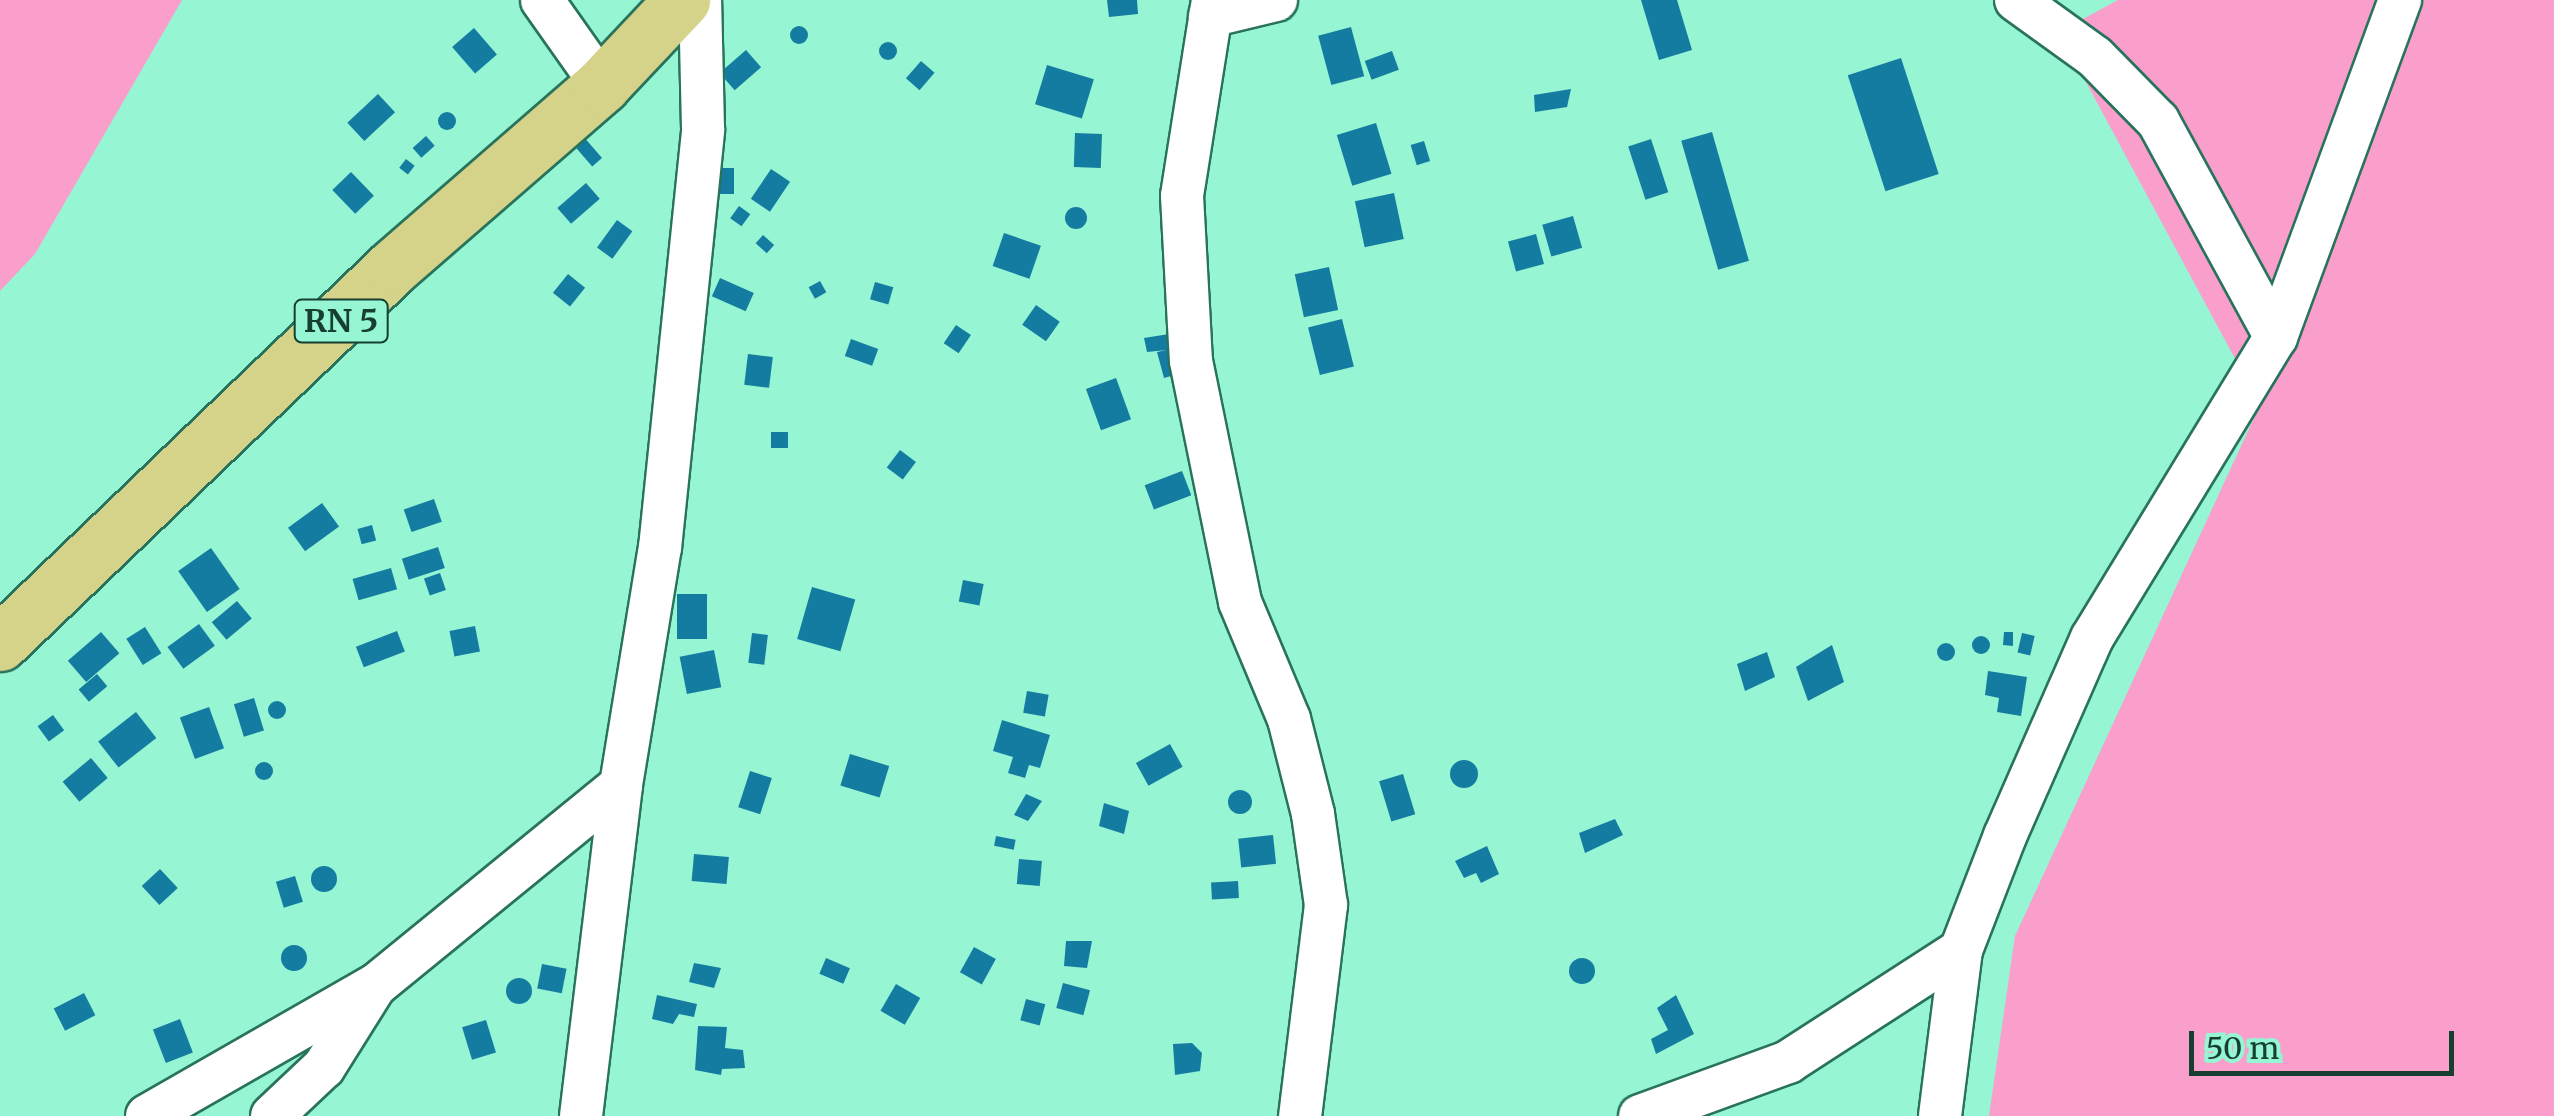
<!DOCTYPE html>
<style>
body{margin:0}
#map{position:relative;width:2554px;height:1116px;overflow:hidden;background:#96f5d3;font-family:Merriweather,serif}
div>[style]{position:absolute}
.green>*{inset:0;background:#fa9ecc}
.building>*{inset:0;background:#147ca1;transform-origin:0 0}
.round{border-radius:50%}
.roads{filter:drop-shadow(2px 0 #29735c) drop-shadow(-2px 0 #29735c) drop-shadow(0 2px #29735c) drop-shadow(0 -2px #29735c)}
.minor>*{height:42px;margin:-21px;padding:0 21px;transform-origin:21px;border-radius:21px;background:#fff}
.primary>*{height:55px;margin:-27.5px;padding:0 27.5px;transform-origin:27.5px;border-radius:27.5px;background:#d4d389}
span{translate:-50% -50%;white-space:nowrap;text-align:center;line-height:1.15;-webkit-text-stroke:10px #96f5d3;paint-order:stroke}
.shield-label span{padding:2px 8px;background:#96f5d3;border:2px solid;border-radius:8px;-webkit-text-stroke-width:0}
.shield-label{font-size:32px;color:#163f32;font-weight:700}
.scale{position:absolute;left:2189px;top:1031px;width:265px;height:45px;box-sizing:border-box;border:5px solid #163f32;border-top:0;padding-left:12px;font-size:30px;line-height:35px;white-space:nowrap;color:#163f32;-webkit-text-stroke:8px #96f5d3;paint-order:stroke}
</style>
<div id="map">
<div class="green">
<i style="clip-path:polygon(0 0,182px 0,35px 254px,0 291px)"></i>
<i style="clip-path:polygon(2118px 0,2554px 0,2554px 1116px,1989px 1116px,2015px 936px,2260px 405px,2059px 32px)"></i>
</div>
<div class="building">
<i style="clip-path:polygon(1107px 0,1137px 0,1138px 14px,1109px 17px)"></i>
<i style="clip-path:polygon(1641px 0,1677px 0,1692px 50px,1659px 60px)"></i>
<i class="round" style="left:790px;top:26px;width:18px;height:18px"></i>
<i style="left:1351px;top:27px;width:51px;height:34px;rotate:75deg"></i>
<i style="left:474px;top:28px;width:35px;height:29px;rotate:49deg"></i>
<i class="round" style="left:879px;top:42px;width:18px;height:18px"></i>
<i style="left:746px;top:50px;width:23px;height:35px;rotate:49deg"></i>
<i style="left:1392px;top:51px;width:20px;height:29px;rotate:70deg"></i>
<i style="left:1901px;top:58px;width:122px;height:56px;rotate:72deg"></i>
<i style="left:921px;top:61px;width:18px;height:23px;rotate:41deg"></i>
<i style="left:1047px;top:65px;width:49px;height:41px;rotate:17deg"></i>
<i style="clip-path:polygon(1571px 89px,1567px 107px,1535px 112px,1534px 95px)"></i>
<i style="left:378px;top:94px;width:25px;height:42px;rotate:47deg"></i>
<i class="round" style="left:438px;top:112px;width:18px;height:18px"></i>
<i style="left:1376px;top:123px;width:53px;height:41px;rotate:73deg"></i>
<i style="left:1712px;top:132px;width:134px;height:32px;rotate:74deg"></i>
<i style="left:1075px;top:133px;width:27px;height:34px;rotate:2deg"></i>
<i style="left:426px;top:136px;width:13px;height:18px;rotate:48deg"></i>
<i style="left:583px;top:136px;width:29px;height:13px;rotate:49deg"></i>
<i style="left:1651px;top:139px;width:56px;height:24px;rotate:72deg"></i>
<i style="left:1424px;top:141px;width:21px;height:14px;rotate:73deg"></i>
<i style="left:406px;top:159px;width:11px;height:11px;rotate:38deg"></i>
<i style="left:715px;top:168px;width:19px;height:26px"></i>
<i style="left:771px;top:169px;width:23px;height:36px;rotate:34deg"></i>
<i style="left:351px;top:172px;width:33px;height:26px;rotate:46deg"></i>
<i style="left:586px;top:183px;width:21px;height:38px;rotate:49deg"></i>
<i style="left:1394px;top:193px;width:47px;height:40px;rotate:78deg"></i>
<i style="left:739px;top:206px;width:14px;height:15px;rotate:36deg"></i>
<i class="round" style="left:1065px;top:207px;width:22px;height:22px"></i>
<i style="left:1573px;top:216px;width:33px;height:32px;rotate:74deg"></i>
<i style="left:617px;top:220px;width:19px;height:34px;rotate:36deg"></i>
<i style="left:1004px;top:233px;width:39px;height:35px;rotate:19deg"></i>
<i style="left:1536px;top:234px;width:31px;height:29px;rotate:75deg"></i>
<i style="left:763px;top:235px;width:15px;height:11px;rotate:42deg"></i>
<i style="left:1329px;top:267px;width:44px;height:35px;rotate:78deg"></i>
<i style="left:568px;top:274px;width:22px;height:24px;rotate:39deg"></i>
<i style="left:720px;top:278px;width:37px;height:20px;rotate:24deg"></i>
<i style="left:820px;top:281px;width:13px;height:13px;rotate:61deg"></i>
<i style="left:875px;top:282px;width:19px;height:18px;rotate:16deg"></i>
<i style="left:1036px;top:305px;width:29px;height:24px;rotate:35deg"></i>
<i style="left:1342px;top:319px;width:49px;height:35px;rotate:76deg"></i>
<i style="left:956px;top:325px;width:18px;height:22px;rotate:34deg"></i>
<i style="clip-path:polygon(1169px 334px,1178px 374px,1164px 378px,1157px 352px,1167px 350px,1147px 352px,1144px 338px)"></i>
<i style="left:851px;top:339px;width:29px;height:18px;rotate:20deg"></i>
<i style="left:748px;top:354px;width:25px;height:31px;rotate:7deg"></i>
<i style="left:1116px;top:378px;width:44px;height:32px;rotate:70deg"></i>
<i style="left:771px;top:432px;width:17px;height:16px"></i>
<i style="left:900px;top:450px;width:20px;height:22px;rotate:37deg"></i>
<i style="left:1182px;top:471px;width:26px;height:40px;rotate:69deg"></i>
<i style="left:434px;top:499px;width:24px;height:32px;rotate:71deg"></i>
<i style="left:322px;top:503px;width:29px;height:42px;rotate:54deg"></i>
<i style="left:372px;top:525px;width:16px;height:15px;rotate:75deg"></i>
<i style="left:438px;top:547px;width:22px;height:38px;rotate:72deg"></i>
<i style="left:211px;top:548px;width:50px;height:40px;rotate:55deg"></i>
<i style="left:391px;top:568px;width:22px;height:40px;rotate:74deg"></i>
<i style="left:440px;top:573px;width:18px;height:17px;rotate:71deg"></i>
<i style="left:963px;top:580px;width:21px;height:22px;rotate:11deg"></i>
<i style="left:812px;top:587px;width:45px;height:54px;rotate:16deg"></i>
<i style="left:677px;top:594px;width:30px;height:45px"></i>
<i style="left:237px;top:601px;width:23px;height:33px;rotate:50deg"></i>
<i style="left:199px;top:624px;width:27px;height:39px;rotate:54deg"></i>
<i style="left:475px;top:626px;width:26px;height:26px;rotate:79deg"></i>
<i style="left:145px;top:627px;width:31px;height:22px;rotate:58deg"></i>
<i style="left:397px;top:631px;width:22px;height:44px;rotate:69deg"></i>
<i style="left:101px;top:632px;width:28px;height:44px;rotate:49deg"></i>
<i style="clip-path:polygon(2004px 632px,2013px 632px,2013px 646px,2003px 645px)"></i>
<i style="left:752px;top:633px;width:16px;height:30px;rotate:7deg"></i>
<i style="left:2022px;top:633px;width:13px;height:20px;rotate:13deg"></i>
<i class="round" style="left:1972px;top:636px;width:18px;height:18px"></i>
<i class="round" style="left:1937px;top:643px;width:18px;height:18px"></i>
<i style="clip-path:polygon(1832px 645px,1844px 682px,1808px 701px,1796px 667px)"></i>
<i style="left:714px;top:650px;width:38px;height:35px;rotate:79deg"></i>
<i style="clip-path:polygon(1767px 652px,1775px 677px,1745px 691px,1737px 664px)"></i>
<i style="clip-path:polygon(1988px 671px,2027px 677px,2021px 716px,1997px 712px,1999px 698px,1985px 695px)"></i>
<i style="left:97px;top:674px;width:16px;height:24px;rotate:50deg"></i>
<i style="left:1027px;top:691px;width:22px;height:22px;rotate:10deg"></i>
<i style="left:254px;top:698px;width:34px;height:21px;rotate:73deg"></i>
<i class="round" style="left:268px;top:701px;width:18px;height:18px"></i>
<i style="left:209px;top:707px;width:44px;height:31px;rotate:70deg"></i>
<i style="left:136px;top:712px;width:33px;height:48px;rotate:52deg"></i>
<i style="left:53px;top:715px;width:19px;height:19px;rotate:54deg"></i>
<i style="clip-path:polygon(1002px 720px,1050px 735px,1040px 768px,1029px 765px,1025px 778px,1008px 773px,1013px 757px,993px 751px)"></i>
<i style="left:1170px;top:744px;width:26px;height:39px;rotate:61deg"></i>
<i style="left:850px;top:754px;width:41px;height:33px;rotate:17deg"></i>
<i style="left:91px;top:758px;width:26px;height:37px;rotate:50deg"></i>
<i class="round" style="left:1450px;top:760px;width:28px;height:28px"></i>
<i class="round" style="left:255px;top:762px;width:18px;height:18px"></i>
<i style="left:750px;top:771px;width:23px;height:38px;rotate:18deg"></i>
<i style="left:1403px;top:774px;width:42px;height:25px;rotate:73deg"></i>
<i class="round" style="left:1228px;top:790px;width:24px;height:24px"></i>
<i style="clip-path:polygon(1026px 794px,1042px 801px,1028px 821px,1014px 815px)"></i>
<i style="clip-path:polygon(1104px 803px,1129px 811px,1124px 834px,1099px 826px)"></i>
<i style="clip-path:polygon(1615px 819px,1623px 835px,1585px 853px,1579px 833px)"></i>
<i style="left:1273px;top:835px;width:29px;height:35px;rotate:84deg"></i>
<i style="left:996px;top:836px;width:20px;height:10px;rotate:11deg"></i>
<i style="clip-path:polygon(1487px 846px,1499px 874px,1481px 883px,1476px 873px,1464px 878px,1455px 861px)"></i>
<i style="left:694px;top:854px;width:35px;height:27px;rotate:5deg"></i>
<i style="left:1019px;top:859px;width:23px;height:25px;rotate:5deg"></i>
<i class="round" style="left:311px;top:866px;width:26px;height:26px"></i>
<i style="left:160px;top:869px;width:26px;height:25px;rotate:47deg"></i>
<i style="left:295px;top:876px;width:27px;height:20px;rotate:73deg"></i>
<i style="left:1238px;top:881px;width:17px;height:27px;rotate:87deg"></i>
<i style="clip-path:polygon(1066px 941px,1092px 941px,1087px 968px,1064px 966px)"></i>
<i class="round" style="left:281px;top:945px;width:26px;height:26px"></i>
<i style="left:974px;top:947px;width:25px;height:29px;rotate:29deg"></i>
<i class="round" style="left:1569px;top:958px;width:26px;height:26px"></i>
<i style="left:826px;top:958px;width:26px;height:17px;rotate:23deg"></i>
<i style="clip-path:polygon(694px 963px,721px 968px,714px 988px,689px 982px)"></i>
<i style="left:542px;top:964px;width:25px;height:25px;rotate:11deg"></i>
<i class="round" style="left:506px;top:978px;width:26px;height:26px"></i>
<i style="left:1063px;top:983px;width:28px;height:26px;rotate:15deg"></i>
<i style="left:896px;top:984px;width:28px;height:31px;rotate:30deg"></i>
<i style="left:84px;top:993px;width:25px;height:34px;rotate:63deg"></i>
<i style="clip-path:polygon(657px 995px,697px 1004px,694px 1017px,679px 1014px,673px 1024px,652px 1019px)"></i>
<i style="clip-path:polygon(1676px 995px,1694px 1034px,1656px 1054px,1651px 1039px,1668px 1030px,1657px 1008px)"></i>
<i style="left:1026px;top:999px;width:20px;height:22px;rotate:15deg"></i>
<i style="left:180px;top:1019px;width:36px;height:29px;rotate:69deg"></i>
<i style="left:486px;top:1020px;width:34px;height:25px;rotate:73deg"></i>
<i style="clip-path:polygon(698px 1026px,727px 1027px,725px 1048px,743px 1050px,745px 1068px,722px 1069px,721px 1075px,695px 1070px)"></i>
<i style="clip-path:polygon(1192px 1043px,1202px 1053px,1200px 1071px,1175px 1075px,1173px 1044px)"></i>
</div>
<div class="roads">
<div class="minor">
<i style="left:542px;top:0;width:104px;rotate:54.8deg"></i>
<i style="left:1213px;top:0;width:198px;rotate:99deg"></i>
<i style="left:1182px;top:196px;width:165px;rotate:86.9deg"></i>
<i style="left:1191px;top:361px;width:246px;rotate:78.5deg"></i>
<i style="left:1240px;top:602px;width:127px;rotate:67.3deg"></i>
<i style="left:1289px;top:719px;width:98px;rotate:75.8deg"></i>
<i style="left:1313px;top:814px;width:92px;rotate:81.9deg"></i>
<i style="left:1326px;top:905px;width:213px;rotate:97deg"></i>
<i style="left:2016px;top:0;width:97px;rotate:35.8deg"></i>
<i style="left:2095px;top:57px;width:90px;rotate:45.5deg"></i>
<i style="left:2158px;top:121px;width:246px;rotate:61.4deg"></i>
<i style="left:1210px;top:16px;width:68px;rotate:-13.6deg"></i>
<i style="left:147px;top:1116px;width:264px;rotate:-29.8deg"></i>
<i style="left:376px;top:985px;width:316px;rotate:-39.2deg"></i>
<i style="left:272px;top:1116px;width:71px;rotate:-43.3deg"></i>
<i style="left:324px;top:1067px;width:89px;rotate:-57.9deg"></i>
<i style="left:581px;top:1116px;width:333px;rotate:-83.1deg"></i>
<i style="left:621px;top:785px;width:240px;rotate:-80.7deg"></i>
<i style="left:660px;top:548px;width:421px;rotate:-84.1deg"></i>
<i style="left:703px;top:129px;width:129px;rotate:-91.3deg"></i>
<i style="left:1640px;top:1116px;width:158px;rotate:-20deg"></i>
<i style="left:1788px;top:1062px;width:206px;rotate:-32.9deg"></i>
<i style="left:1940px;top:1116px;width:167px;rotate:-82.8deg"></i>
<i style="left:1961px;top:950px;width:122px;rotate:-68.9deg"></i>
<i style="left:2005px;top:836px;width:216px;rotate:-66.3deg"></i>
<i style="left:2092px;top:638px;width:353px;rotate:-58.6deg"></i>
<i style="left:2276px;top:337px;width:359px;rotate:-69.8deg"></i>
</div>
<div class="primary">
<i style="left:0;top:643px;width:545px;rotate:-43.74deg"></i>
<i style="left:394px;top:266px;width:276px;rotate:-41deg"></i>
<i style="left:602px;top:85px;width:117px;rotate:-46.7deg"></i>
</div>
</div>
<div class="shield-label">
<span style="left:341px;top:321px">RN 5</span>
</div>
<div class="scale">50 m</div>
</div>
